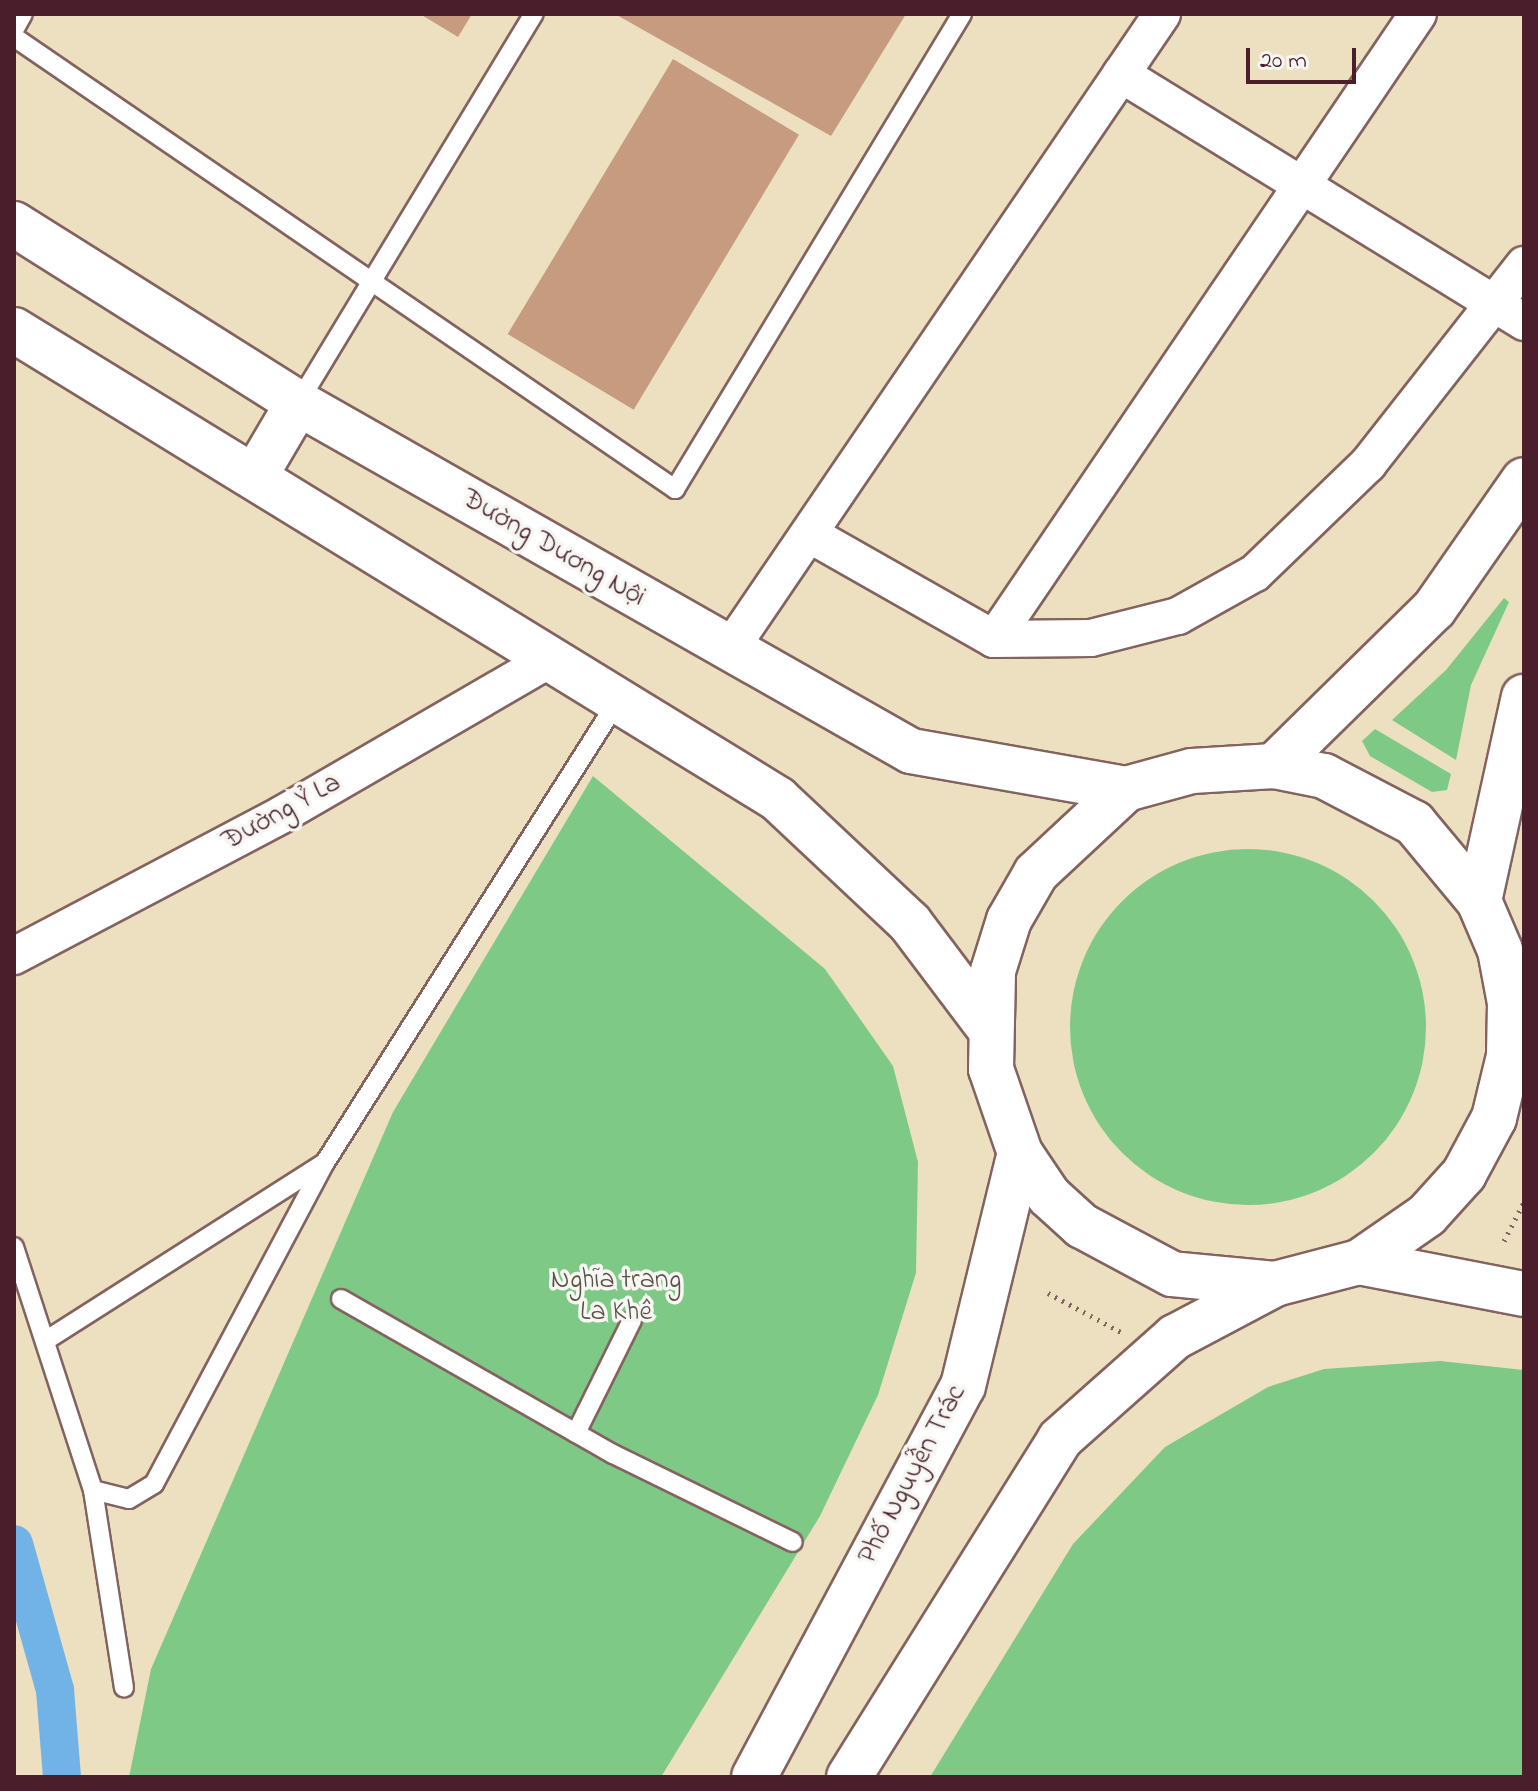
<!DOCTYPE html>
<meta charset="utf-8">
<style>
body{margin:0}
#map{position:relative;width:1538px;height:1791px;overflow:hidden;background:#ede0c0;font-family:"Indie Flower",sans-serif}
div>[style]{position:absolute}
.green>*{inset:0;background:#7fc987}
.round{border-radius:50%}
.canal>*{height:38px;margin:-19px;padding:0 19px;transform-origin:19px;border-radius:19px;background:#71b3e6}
.building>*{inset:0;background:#c79b80;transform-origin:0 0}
.path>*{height:5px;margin-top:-2.5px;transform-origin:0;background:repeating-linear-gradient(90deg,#83635f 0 2px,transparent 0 8px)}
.roads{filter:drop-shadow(2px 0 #83635f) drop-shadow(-2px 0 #83635f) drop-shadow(0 2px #83635f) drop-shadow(0 -2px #83635f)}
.service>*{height:18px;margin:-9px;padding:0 9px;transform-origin:9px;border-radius:9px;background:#fff}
.minor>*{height:36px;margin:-18px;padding:0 18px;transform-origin:18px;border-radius:18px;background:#fff}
.secondary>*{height:44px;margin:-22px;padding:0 22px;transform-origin:22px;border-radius:22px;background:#fff}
.primary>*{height:44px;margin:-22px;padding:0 22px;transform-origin:22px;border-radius:22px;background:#fff}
span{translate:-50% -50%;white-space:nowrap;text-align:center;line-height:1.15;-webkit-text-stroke:7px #f6f6f2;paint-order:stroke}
.street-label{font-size:28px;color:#4a1f2b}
.park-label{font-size:28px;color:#5a5247}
.frame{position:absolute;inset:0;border:16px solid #4a1f2b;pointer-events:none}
.scale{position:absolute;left:1246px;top:48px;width:110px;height:36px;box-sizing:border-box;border:4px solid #4a1f2b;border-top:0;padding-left:10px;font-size:24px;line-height:28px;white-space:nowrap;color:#4a1f2b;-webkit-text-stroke:6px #f6f6f2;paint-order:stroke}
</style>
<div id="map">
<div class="green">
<i style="clip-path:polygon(1504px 598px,1509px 602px,1471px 685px,1456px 760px,1392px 720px,1446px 670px)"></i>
<i style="clip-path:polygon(1375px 729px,1451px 774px,1447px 790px,1432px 792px,1370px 756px,1362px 741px)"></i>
<i style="clip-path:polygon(593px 776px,825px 969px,893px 1066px,918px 1162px,916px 1273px,878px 1395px,820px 1516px,661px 1777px,129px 1777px,151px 1669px,393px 1112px)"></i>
<i class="round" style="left:1070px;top:849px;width:356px;height:356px"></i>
<i style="clip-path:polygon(1440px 1361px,1524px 1370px,1524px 1777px,930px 1777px,1073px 1544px,1165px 1447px,1268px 1387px,1324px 1369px)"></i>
</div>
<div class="canal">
<i style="left:14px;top:1544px;width:152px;rotate:74.3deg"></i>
<i style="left:55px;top:1690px;width:87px;rotate:85.4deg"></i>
</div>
<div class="building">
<i style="clip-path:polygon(420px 14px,472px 14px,458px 37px)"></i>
<i style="clip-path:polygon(615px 14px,906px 14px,831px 136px)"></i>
<i style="left:673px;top:59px;width:147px;height:321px;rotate:31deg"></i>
</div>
<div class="path">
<i style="left:1504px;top:1241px;width:44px;rotate:-62.9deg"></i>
<i style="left:1048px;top:1293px;width:83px;rotate:28.1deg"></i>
</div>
<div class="roads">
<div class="service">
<i style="left:14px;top:30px;width:18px;rotate:-61deg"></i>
<i style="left:14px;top:37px;width:801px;rotate:34.36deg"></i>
<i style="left:675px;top:489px;width:555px;rotate:-58.86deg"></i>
<i style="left:298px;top:403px;width:455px;rotate:-58.8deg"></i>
<i style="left:14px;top:1247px;width:256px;rotate:72deg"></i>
<i style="left:93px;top:1490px;width:200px;rotate:81.1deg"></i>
<i style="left:341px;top:1299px;width:313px;rotate:29.7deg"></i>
<i style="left:613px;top:1454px;width:200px;rotate:26.1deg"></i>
<i style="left:45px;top:1341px;width:331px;rotate:-32.5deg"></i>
<i style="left:576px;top:1433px;width:126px;rotate:-63.6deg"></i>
<i style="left:93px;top:1490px;width:37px;rotate:14deg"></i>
<i style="left:129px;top:1499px;width:29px;rotate:-31deg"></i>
<i style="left:154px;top:1484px;width:366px;rotate:-62deg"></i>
<i style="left:326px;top:1161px;width:543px;rotate:-57.63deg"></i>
</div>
<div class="minor">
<i style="left:1121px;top:74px;width:473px;rotate:31.6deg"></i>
<i style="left:811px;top:535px;width:210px;rotate:29.6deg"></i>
<i style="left:994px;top:639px;width:97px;rotate:-0.6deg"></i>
<i style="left:1091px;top:638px;width:90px;rotate:-14.2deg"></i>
<i style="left:1178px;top:616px;width:88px;rotate:-29.2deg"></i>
<i style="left:1255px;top:573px;width:157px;rotate:-44deg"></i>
<i style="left:1368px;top:464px;width:253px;rotate:-51.9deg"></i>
<i style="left:994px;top:639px;width:755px;rotate:-55.85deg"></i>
<i style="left:730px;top:649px;width:768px;rotate:-55.77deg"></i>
<i style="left:14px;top:956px;width:302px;rotate:-27.8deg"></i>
<i style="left:281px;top:815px;width:305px;rotate:-30.1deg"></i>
</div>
<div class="secondary">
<i style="left:754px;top:1777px;width:443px;rotate:-61.9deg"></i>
<i style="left:963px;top:1386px;width:240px;rotate:-76.3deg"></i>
<i style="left:849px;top:1777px;width:398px;rotate:-58deg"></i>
<i style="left:1060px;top:1439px;width:154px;rotate:-41.6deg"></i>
<i style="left:1175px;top:1337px;width:113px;rotate:-27.9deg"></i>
</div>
<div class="primary">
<i style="left:14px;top:224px;width:336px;rotate:32.2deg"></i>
<i style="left:298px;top:403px;width:705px;rotate:29.58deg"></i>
<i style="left:911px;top:751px;width:218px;rotate:10deg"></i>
<i style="left:1126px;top:789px;width:68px;rotate:-15.3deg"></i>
<i style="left:1192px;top:771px;width:82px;rotate:-3.5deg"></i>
<i style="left:1274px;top:766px;width:51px;rotate:11.3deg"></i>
<i style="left:1324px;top:776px;width:102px;rotate:27.6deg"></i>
<i style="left:1414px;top:823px;width:102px;rotate:50.2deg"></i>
<i style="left:1479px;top:901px;width:53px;rotate:66.8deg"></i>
<i style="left:1500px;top:950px;width:54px;rotate:79.3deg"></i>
<i style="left:1510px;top:1003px;width:53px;rotate:91.1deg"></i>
<i style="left:1509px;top:1056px;width:64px;rotate:103.6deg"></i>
<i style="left:1494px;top:1118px;width:64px;rotate:118.2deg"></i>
<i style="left:1464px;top:1174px;width:55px;rotate:132.1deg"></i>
<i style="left:1427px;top:1215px;width:83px;rotate:145.3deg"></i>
<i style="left:1359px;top:1262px;width:87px;rotate:165.3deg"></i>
<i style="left:1275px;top:1284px;width:103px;rotate:-174.5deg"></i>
<i style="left:1172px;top:1274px;width:102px;rotate:-151.9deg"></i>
<i style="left:1082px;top:1226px;width:45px;rotate:-137.7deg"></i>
<i style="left:1049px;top:1196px;width:52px;rotate:-124deg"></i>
<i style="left:1020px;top:1153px;width:89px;rotate:-109deg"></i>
<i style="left:991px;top:1069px;width:98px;rotate:-88.8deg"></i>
<i style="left:993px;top:971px;width:53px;rotate:-72.6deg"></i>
<i style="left:1009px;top:920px;width:54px;rotate:-60.1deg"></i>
<i style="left:1036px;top:873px;width:123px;rotate:-43deg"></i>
<i style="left:14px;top:330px;width:896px;rotate:31.54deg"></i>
<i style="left:778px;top:799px;width:181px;rotate:43.2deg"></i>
<i style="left:910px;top:923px;width:128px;rotate:53deg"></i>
<i style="left:255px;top:476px;width:85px;rotate:-59.5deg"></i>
<i style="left:1274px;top:766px;width:224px;rotate:-44.5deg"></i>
<i style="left:1434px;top:609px;width:157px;rotate:-55.1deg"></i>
<i style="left:1479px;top:901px;width:209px;rotate:-77.6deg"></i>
<i style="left:1359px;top:1262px;width:168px;rotate:11deg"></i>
</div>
</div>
<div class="street-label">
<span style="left:553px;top:549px;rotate:30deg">Đường Dương Nội</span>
<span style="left:282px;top:813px;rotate:-29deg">Đường Ỷ La</span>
<span style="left:913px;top:1475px;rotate:-62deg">Phố Nguyễn Trác</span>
</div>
<div class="park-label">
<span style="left:616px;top:1297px">Nghĩa trang<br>La Khê</span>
</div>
<div class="frame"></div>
<div class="scale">20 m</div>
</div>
